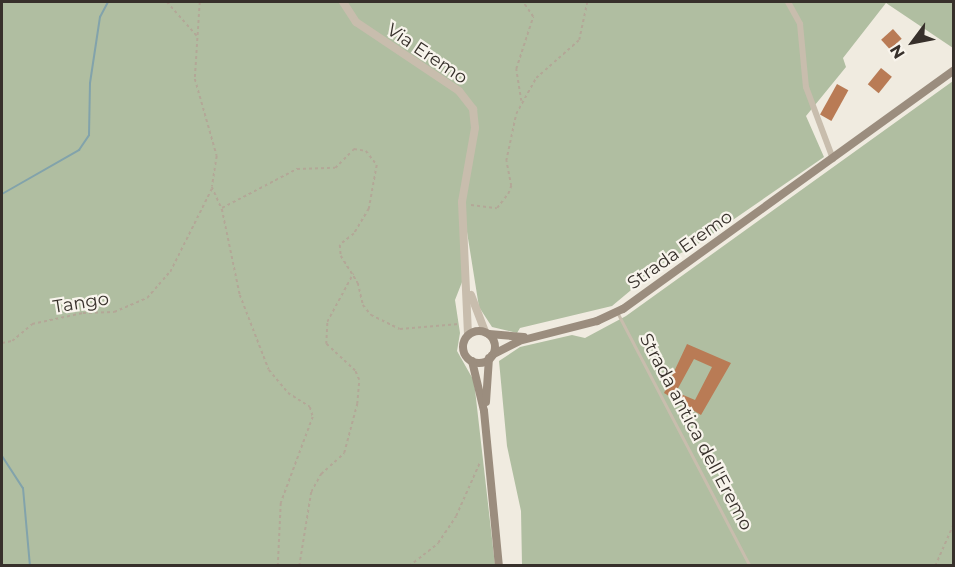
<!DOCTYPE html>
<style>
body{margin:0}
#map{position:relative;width:955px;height:567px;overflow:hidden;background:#f0ebe0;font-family:Montserrat,sans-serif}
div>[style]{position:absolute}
.green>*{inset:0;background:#b0bea1}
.stream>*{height:2px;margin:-1px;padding:0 1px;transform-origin:1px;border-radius:1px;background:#82a3ab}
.building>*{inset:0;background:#b97b55;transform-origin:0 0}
.path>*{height:1.5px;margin-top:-0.75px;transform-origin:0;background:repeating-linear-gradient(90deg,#b3a797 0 3px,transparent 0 6px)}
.service>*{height:3px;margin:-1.5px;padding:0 1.5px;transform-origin:1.5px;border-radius:1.5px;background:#c8bdad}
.minor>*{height:6px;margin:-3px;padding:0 3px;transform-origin:3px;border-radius:3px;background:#c8bdad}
.tertiary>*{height:8px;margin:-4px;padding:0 4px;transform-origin:4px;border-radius:4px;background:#c8bdad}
.secondary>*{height:8px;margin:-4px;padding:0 4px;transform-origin:4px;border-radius:4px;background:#9b8d7e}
.secondary>.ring{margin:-4px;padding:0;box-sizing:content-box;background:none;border:8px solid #9b8d7e;border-radius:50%}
span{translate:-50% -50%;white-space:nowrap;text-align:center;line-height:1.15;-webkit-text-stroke:4.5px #f8f4ec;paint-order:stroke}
.street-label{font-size:18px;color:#37302b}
.frame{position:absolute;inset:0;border:3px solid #37302b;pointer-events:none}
.north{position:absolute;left:883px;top:12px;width:60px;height:60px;-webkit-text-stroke:4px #f8f4ec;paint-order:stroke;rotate:238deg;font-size:16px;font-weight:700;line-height:24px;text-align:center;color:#37302b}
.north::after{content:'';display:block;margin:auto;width:21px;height:27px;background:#37302b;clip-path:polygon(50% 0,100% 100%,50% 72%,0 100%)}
</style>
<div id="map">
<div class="green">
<i style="clip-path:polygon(2px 2px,953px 2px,953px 48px,886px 3px,843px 58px,846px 67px,806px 116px,824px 157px,695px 246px,667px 260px,612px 306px,520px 328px,517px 333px,492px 327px,479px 307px,467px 232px,460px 234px,464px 277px,455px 300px,460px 333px,457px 351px,474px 381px,495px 565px,2px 566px)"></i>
<i style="clip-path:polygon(953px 81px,953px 565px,522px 565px,521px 511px,507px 446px,499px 361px,520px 347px,572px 335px,585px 338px,626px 316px)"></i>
</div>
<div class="stream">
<i style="left:2px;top:194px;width:89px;rotate:-29.7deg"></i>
<i style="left:79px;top:150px;width:18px;rotate:-56deg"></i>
<i style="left:89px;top:135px;width:52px;rotate:-88.9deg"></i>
<i style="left:90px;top:83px;width:67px;rotate:-81.4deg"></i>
<i style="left:100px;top:17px;width:17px;rotate:-62deg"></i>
<i style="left:2px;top:456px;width:38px;rotate:57deg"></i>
<i style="left:23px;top:488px;width:78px;rotate:84.9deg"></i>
</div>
<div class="building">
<i style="left:893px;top:29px;width:13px;height:16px;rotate:48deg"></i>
<i style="left:881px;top:68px;width:14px;height:21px;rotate:39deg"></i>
<i style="left:837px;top:84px;width:13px;height:35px;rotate:29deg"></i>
<i style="clip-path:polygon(evenodd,687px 344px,731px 363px,701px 415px,664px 393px,687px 344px,694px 359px,712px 367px,695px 400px,676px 392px,694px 359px)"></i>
</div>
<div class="path">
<i style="left:167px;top:2px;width:45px;rotate:48.6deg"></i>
<i style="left:200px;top:2px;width:77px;rotate:93.7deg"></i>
<i style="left:195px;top:79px;width:80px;rotate:74.1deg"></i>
<i style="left:217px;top:156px;width:31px;rotate:99deg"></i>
<i style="left:212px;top:187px;width:24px;rotate:66deg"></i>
<i style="left:222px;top:209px;width:88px;rotate:78.2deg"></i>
<i style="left:240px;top:295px;width:80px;rotate:68.9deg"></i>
<i style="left:269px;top:370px;width:30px;rotate:50deg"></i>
<i style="left:288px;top:393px;width:26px;rotate:32deg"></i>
<i style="left:310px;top:407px;width:10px;rotate:73deg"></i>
<i style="left:313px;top:417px;width:92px;rotate:110.4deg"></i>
<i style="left:281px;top:503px;width:63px;rotate:92.7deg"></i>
<i style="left:521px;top:101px;width:32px;rotate:-99deg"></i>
<i style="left:516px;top:69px;width:55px;rotate:-71.9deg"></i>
<i style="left:533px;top:17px;width:18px;rotate:-124deg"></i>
<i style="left:471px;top:205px;width:26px;rotate:7deg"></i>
<i style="left:497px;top:208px;width:18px;rotate:-52deg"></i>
<i style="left:508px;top:194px;width:9px;rotate:-69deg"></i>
<i style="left:511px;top:186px;width:25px;rotate:-101deg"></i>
<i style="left:506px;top:161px;width:48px;rotate:-78deg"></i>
<i style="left:516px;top:114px;width:41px;rotate:-60.9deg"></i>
<i style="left:536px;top:78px;width:57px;rotate:-41.5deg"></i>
<i style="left:579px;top:40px;width:39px;rotate:-78deg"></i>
<i style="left:222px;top:208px;width:85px;rotate:-27.5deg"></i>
<i style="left:297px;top:169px;width:38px;rotate:-2deg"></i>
<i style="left:335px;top:168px;width:27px;rotate:-45deg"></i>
<i style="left:354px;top:149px;width:12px;rotate:9deg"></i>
<i style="left:366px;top:151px;width:18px;rotate:52deg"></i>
<i style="left:377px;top:165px;width:45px;rotate:100.3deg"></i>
<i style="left:369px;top:209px;width:29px;rotate:121deg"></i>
<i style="left:354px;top:234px;width:18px;rotate:142deg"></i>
<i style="left:340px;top:245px;width:11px;rotate:85deg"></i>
<i style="left:341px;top:256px;width:32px;rotate:58deg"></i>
<i style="left:358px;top:283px;width:23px;rotate:77deg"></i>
<i style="left:363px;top:305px;width:13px;rotate:51deg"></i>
<i style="left:371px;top:315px;width:32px;rotate:26deg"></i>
<i style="left:400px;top:329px;width:59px;rotate:-4.8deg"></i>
<i style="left:2px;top:343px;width:10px;rotate:-11deg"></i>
<i style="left:12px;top:341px;width:26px;rotate:-40deg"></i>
<i style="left:32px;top:324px;width:52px;rotate:-12.2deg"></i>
<i style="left:83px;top:313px;width:31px;rotate:-2deg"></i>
<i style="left:114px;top:312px;width:36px;rotate:-23deg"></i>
<i style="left:147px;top:298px;width:35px;rotate:-49deg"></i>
<i style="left:170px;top:272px;width:94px;rotate:-63.4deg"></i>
<i style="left:299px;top:566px;width:75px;rotate:-80.8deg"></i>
<i style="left:311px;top:492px;width:21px;rotate:-61deg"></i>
<i style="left:321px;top:474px;width:31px;rotate:-42deg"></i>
<i style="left:344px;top:453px;width:51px;rotate:-75.1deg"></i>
<i style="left:357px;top:404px;width:24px;rotate:-85deg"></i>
<i style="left:359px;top:380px;width:10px;rotate:-114deg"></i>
<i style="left:355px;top:371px;width:40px;rotate:-137deg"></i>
<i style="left:326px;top:344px;width:22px;rotate:-87deg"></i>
<i style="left:327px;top:322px;width:55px;rotate:-61.6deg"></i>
<i style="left:409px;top:566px;width:37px;rotate:-38deg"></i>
<i style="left:438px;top:543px;width:32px;rotate:-56deg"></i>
<i style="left:456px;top:516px;width:59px;rotate:-66deg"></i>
<i style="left:935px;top:566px;width:47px;rotate:-66.2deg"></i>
</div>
<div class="service">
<i style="left:618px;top:314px;width:284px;rotate:62.4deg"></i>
</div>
<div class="minor">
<i style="left:788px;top:2px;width:25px;rotate:61deg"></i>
<i style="left:800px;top:24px;width:63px;rotate:84.6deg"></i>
<i style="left:806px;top:87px;width:77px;rotate:69.4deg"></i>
</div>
<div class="tertiary">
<i style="left:343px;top:2px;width:24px;rotate:57deg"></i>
<i style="left:356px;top:22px;width:124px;rotate:33.8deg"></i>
<i style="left:459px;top:91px;width:23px;rotate:52deg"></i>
<i style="left:473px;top:109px;width:19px;rotate:84deg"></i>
<i style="left:475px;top:128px;width:75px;rotate:100deg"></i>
<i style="left:462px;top:202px;width:133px;rotate:87.4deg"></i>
<i style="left:471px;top:295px;width:40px;rotate:69deg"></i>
</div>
<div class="secondary">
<i class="ring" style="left:463px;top:331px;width:24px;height:24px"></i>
<i style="left:489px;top:334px;width:35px;rotate:5deg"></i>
<i style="left:492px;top:355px;width:30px;rotate:-27deg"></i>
<i style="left:519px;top:341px;width:81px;rotate:-14.4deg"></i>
<i style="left:597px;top:321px;width:29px;rotate:-25deg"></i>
<i style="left:623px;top:309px;width:408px;rotate:-35.8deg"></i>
<i style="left:472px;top:361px;width:51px;rotate:76.5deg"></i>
<i style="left:484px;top:411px;width:156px;rotate:84.5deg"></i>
<i style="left:486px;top:402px;width:44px;rotate:-86.1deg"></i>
</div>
<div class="street-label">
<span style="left:427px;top:54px;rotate:34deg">Via Eremo</span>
<span style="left:680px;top:250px;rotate:-35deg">Strada Eremo</span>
<span style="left:81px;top:303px;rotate:-9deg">Tango</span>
<span style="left:696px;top:432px;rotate:62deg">Strada antica dell'Eremo</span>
</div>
<div class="frame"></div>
<div class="north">N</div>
</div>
